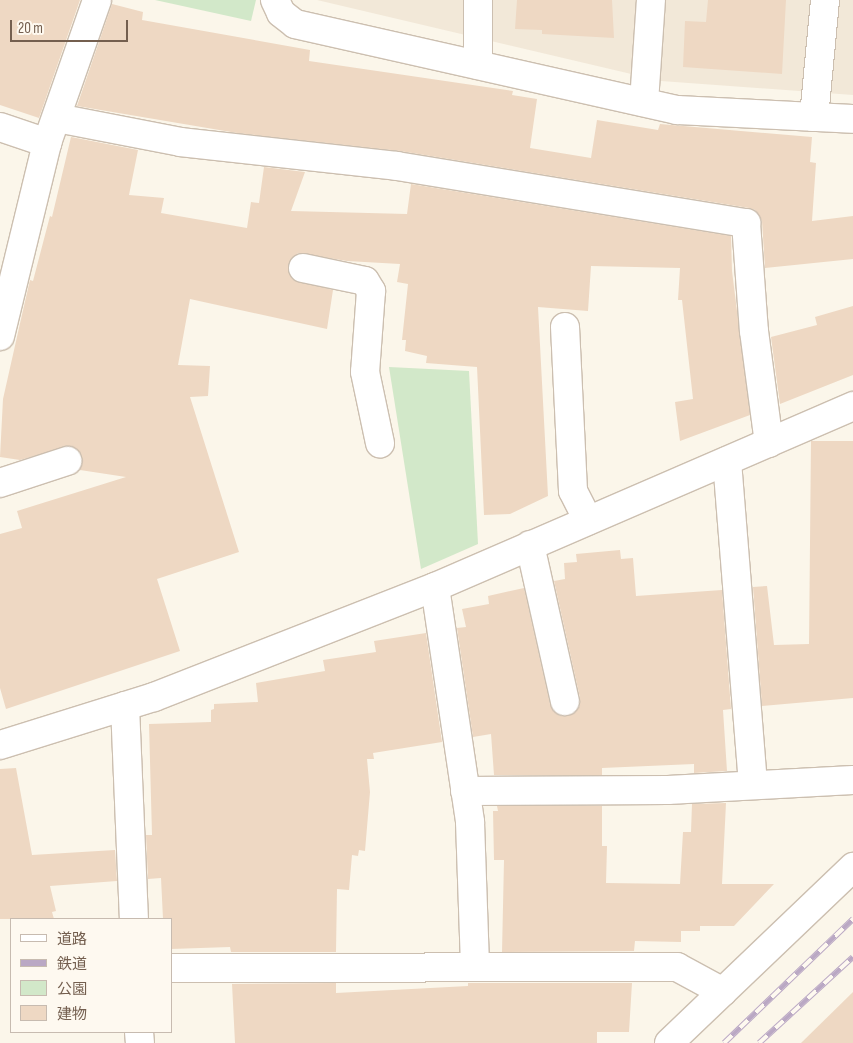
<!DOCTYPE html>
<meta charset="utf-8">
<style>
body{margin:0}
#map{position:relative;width:853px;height:1043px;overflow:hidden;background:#fbf6ea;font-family:"Sofia Sans Condensed","Noto Sans JP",sans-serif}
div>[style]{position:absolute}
.residential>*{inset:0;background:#f2e8d8}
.green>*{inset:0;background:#d2e8c9}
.building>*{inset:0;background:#eed8c3}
.roads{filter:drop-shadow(1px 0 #ccbfb0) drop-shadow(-1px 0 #ccbfb0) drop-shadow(0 1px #ccbfb0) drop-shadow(0 -1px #ccbfb0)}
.minor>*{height:28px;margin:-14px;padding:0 14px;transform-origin:14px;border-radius:14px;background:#fff}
.rail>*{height:5.5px;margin-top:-2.75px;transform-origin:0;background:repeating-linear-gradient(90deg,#fef9f0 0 11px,#baa8c4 0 22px);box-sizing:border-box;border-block:1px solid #baa8c4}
span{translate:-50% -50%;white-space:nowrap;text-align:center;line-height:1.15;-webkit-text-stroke:4.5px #fef9f0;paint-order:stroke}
.legend{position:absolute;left:10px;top:918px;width:162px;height:115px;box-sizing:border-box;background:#fef9f0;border:1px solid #c7bbb0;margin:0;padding:6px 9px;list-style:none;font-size:15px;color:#745f4f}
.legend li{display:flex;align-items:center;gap:10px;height:25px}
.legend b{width:25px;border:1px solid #c7bbb0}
.scale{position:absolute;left:10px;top:20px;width:118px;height:22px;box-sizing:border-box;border:2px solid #745f4f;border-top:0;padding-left:6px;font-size:15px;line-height:18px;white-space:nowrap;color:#745f4f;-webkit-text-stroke:4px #fef9f0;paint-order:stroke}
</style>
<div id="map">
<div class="residential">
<i style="clip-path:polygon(317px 0,853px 0,853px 95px,661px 81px)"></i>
</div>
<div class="green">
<i style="clip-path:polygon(155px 0,256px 0,251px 21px)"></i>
<i style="clip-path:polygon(389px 367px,469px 371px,478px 544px,421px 569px)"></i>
</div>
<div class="building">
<i style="clip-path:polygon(0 0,80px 0,39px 118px,0 105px)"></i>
<i style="clip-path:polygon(517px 0,612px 0,614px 38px,542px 34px,542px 30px,515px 29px)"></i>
<i style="clip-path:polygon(708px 0,786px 0,782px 74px,683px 67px,685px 21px,706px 22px)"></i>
<i style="clip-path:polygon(112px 4px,143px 12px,142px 20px,310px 50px,309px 61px,513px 91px,512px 95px,537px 99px,530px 148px,591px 158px,597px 120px,658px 130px,660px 124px,812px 137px,810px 162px,816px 163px,812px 221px,853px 216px,853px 259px,765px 268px,762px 221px,755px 210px,749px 208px,400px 151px,237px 133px,77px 106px)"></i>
<i style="clip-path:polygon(71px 137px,138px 150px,129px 195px,164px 198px,161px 213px,247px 228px,251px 202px,259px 203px,264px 167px,305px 172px,291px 211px,407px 214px,411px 184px,731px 236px,732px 271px,750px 415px,680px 441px,675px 402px,693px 399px,682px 300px,678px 300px,680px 268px,591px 266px,588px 311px,538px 307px,548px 496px,510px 514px,484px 515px,477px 367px,426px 363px,427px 356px,405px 351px,406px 340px,402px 340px,408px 284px,397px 282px,400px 264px,347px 261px,298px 253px,288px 265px,292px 279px,333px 290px,327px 329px,190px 299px,178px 365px,210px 366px,208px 396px,190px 397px,239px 552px,157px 579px,180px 651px,6px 709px,0 688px,0 534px,22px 528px,17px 511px,126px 477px,80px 470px,82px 456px,70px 446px,20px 460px,0 457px,3px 399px,21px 319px,30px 280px,33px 281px,50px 216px,52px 217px)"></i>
<i style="clip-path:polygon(853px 306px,853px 375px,780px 404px,771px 337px,817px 325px,815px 317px)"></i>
<i style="clip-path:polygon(811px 441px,853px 441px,853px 698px,762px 706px,753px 587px,767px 586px,774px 645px,809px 644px)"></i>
<i style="clip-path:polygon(620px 550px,621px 559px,633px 558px,636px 596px,722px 590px,731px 709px,723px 710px,727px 771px,694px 773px,694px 764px,602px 768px,602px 775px,494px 775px,491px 734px,473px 737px,457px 628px,466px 627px,462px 609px,489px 604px,488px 596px,524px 588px,550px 704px,560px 716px,569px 716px,580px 706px,580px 698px,554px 581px,565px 579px,564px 563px,577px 562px,576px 554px)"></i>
<i style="clip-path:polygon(426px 633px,442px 742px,373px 753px,374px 759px,367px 759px,370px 792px,365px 851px,359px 850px,358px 856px,352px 855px,349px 890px,337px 889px,336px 952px,231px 952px,230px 947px,171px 949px,171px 919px,163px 919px,161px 878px,148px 879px,146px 835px,152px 835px,149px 724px,211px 722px,211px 710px,214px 709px,214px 704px,258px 702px,256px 683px,325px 671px,323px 660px,376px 652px,374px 641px)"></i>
<i style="clip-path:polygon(16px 768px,32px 855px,115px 850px,117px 881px,50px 886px,56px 911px,52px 912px,54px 919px,0 919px,0 769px)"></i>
<i style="clip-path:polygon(726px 803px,722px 884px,774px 884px,734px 926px,700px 926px,700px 931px,681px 931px,681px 942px,635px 941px,634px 951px,502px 952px,504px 860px,494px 860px,493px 811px,498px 811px,497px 806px,602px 806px,602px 846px,607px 846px,606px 883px,680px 884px,683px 832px,691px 832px,692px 804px)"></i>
<i style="clip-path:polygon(336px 983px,336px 993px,468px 986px,468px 983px,632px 983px,629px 1032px,597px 1032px,597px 1043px,235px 1043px,232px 984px)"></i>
<i style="clip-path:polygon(853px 992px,853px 1043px,801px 1043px)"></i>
</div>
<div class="roads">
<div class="minor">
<i style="left:275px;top:0;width:14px;rotate:65deg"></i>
<i style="left:281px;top:13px;width:18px;rotate:38deg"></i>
<i style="left:295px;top:24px;width:392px;rotate:12.7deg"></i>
<i style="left:677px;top:110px;width:176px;rotate:2.9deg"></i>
<i style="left:478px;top:0;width:65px;rotate:90deg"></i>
<i style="left:644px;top:102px;width:102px;rotate:-86.1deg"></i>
<i style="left:814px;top:117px;width:118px;rotate:-84.6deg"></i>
<i style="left:57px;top:118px;width:125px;rotate:11deg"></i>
<i style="left:180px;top:142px;width:218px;rotate:6.3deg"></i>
<i style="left:397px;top:166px;width:354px;rotate:9.3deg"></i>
<i style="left:746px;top:223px;width:108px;rotate:85.8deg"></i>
<i style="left:754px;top:331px;width:113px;rotate:82.4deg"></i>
<i style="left:0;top:127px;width:50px;rotate:18.8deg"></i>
<i style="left:303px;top:268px;width:63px;rotate:11.8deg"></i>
<i style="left:365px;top:281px;width:12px;rotate:59deg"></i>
<i style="left:371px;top:291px;width:81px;rotate:94.2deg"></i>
<i style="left:365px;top:372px;width:73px;rotate:78.1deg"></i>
<i style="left:565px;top:327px;width:164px;rotate:87.2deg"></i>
<i style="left:573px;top:491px;width:33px;rotate:63deg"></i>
<i style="left:0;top:336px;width:199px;rotate:-76.3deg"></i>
<i style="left:47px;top:143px;width:151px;rotate:-70.7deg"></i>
<i style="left:727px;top:461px;width:325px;rotate:85.4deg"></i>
<i style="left:0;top:483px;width:71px;rotate:-18.2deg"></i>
<i style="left:530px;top:545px;width:160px;rotate:77.4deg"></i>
<i style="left:435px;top:587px;width:238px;rotate:81.5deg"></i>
<i style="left:470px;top:822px;width:145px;rotate:88deg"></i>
<i style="left:125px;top:706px;width:213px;rotate:87.6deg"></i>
<i style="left:0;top:745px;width:161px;rotate:-17.3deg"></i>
<i style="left:154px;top:697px;width:302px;rotate:-21.4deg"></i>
<i style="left:435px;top:587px;width:456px;rotate:-23.4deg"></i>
<i style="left:465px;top:791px;width:203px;rotate:-0.3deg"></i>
<i style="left:668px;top:790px;width:185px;rotate:-3.1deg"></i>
<i style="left:171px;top:968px;width:506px;rotate:-0.11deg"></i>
<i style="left:677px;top:967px;width:52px;rotate:28.5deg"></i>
<i style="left:139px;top:1032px;width:11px;rotate:85deg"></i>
<i style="left:669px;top:1043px;width:255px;rotate:-43.7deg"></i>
</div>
</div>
<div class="rail">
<i style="left:724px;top:1043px;width:179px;rotate:-43.9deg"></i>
<i style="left:759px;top:1043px;width:127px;rotate:-42.5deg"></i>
</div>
<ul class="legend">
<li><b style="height:6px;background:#fff"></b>道路</li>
<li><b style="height:6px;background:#baa8c4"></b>鉄道</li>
<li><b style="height:14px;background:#d2e8c9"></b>公園</li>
<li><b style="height:14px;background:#eed8c3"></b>建物</li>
</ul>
<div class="scale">20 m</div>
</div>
